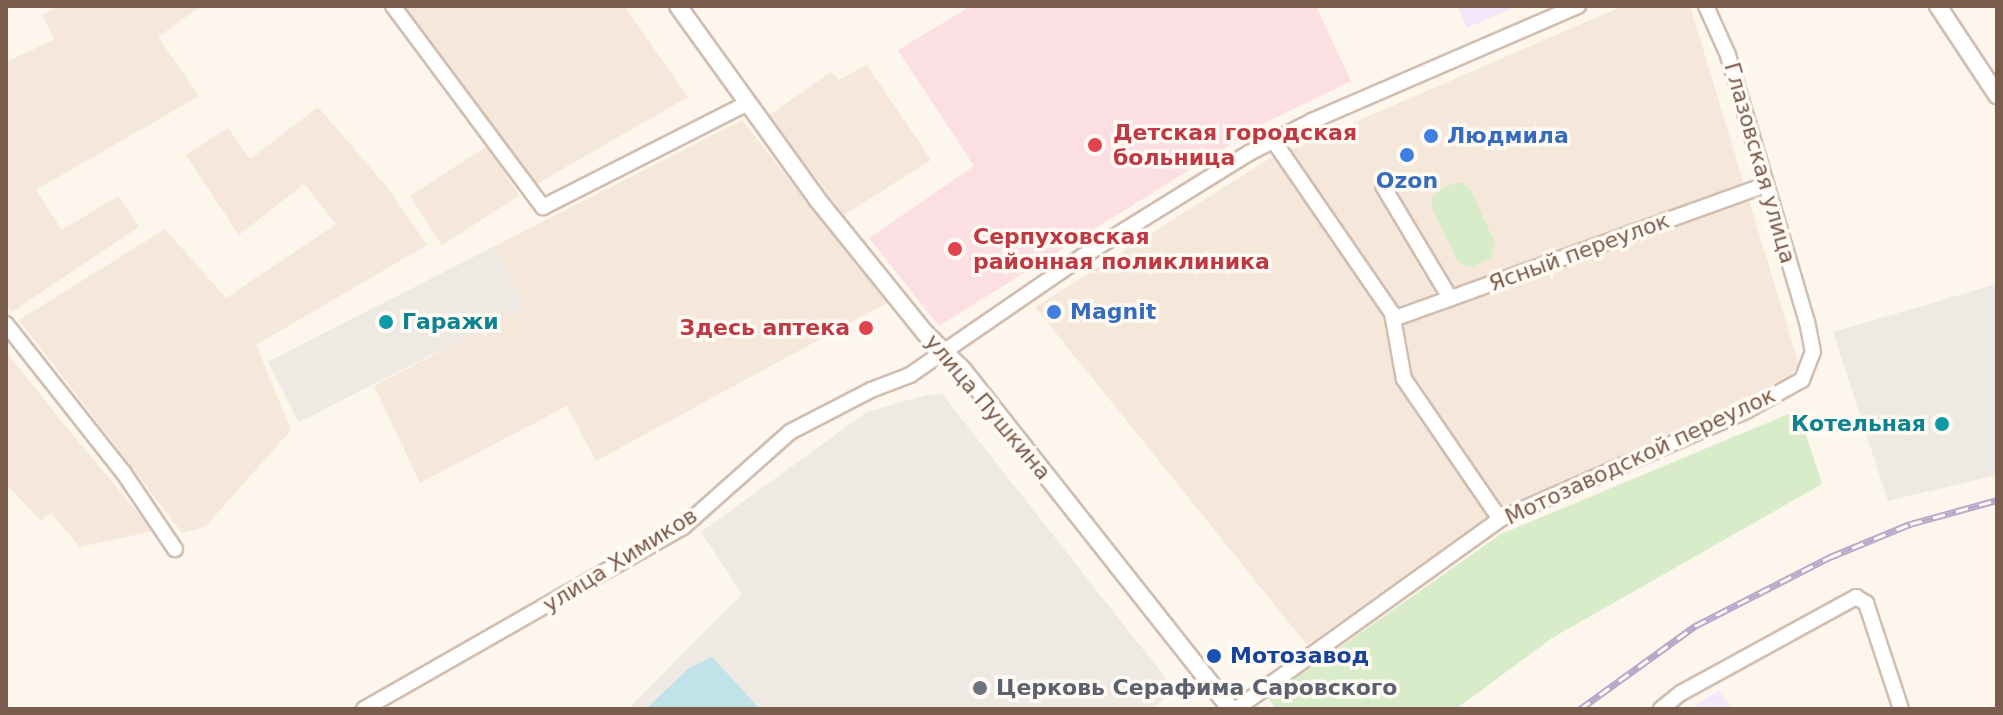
<!DOCTYPE html>
<meta charset="utf-8">
<style>
body{margin:0}
#map{position:relative;width:2003px;height:715px;overflow:hidden;background:#fdf6ec;font-family:"DejaVu Sans",sans-serif}
div>[style]{position:absolute}
.residential>*{inset:0;background:#f5e8da;transform-origin:0 0}
.industrial>*{inset:0;background:#efe9e4;transform-origin:0 0}
.education>*{inset:0;background:#f3e8fa}
.medical>*{inset:0;background:#fbdfe3}
.green>*{inset:0;background:#d8ecc9}
.water>*{inset:0;background:#bfe3e8}
.roads{filter:drop-shadow(2px 0 #d1beb0) drop-shadow(-2px 0 #d1beb0) drop-shadow(0 2px #d1beb0) drop-shadow(0 -2px #d1beb0)}
.minor>*{height:14px;margin:-7px;padding:0 7px;transform-origin:7px;border-radius:7px;background:#fff}
.tertiary>*{height:16px;margin:-8px;padding:0 8px;transform-origin:8px;border-radius:8px;background:#fff}
.rail>*{height:7px;margin-top:-3.5px;transform-origin:0;background:repeating-linear-gradient(90deg,#fffaf3 0 12px,#b9a8c9 0 24px);box-sizing:border-box;border-block:2px solid #b9a8c9}
.dots>*{width:22px;height:22px;translate:-50% -50%;box-sizing:border-box;border:4px solid #fffaf3;border-radius:50%}
span{translate:-50% -50%;white-space:nowrap;text-align:center;line-height:1.15;-webkit-text-stroke:7px #fffaf3;paint-order:stroke}
.health-label{font-size:22px;color:#be3a42;font-weight:700}
.left{translate:0 -50%;text-align:left}
.right{translate:-100% -50%;text-align:right}
.shop-label{font-size:22px;color:#366cbe;font-weight:700}
.street-label{font-size:22px;color:#7a5c4d}
.culture-label{font-size:22px;color:#0d838f;font-weight:700}
.transit-label{font-size:22px;color:#164399;font-weight:700}
.worship-label{font-size:22px;color:#5b616d;font-weight:700}
.frame{position:absolute;inset:0;border:8px solid #7a5c4d;pointer-events:none}
</style>
<div id="map">
<div class="residential">
<i style="clip-path:polygon(60px 6px,201px 6px,158px 37px,199px 96px,36px 190px,62px 230px,118px 196px,139px 227px,12px 312px,6px 304px,6px 62px,55px 39px,42px 15px)"></i>
<i style="clip-path:polygon(402px 6px,624px 6px,688px 97px,535px 185px)"></i>
<i style="clip-path:polygon(1623px 6px,1690px 6px,1799px 365px,1782px 384px,1486px 517px,1307px 645px,1035px 307px,1267px 160px)"></i>
<i style="clip-path:polygon(867px 65px,931px 160px,844px 215px,769px 115px,831px 72px,839px 80px)"></i>
<i style="clip-path:polygon(318px 107px,387px 187px,427px 245px,256px 345px,291px 430px,205px 527px,182px 533px,19px 320px,165px 229px,226px 298px,336px 224px,304px 184px,239px 235px,186px 155px,228px 128px,250px 159px)"></i>
<i style="clip-path:polygon(742px 120px,887px 303px,596px 461px,567px 406px,420px 483px,374px 386px,526px 306px,495px 246px)"></i>
<i style="left:487px;top:146px;width:59px;height:92px;rotate:57deg"></i>
<i style="clip-path:polygon(6px 351px,63px 423px,153px 531px,80px 547px,51px 513px,41px 521px,6px 484px)"></i>
</div>
<div class="industrial">
<i style="left:495px;top:246px;width:68px;height:255px;rotate:63deg"></i>
<i style="clip-path:polygon(1997px 284px,1997px 475px,1888px 501px,1833px 332px)"></i>
<i style="clip-path:polygon(942px 394px,1175px 690px,1152px 709px,628px 709px,742px 594px,701px 532px,867px 412px,926px 395px)"></i>
</div>
<div class="education">
<i style="clip-path:polygon(1457px 6px,1517px 6px,1467px 28px)"></i>
<i style="clip-path:polygon(1719px 691px,1733px 709px,1689px 709px)"></i>
</div>
<div class="medical">
<i style="clip-path:polygon(971px 6px,1316px 6px,1351px 81px,1263px 124px,939px 326px,869px 238px,974px 166px,898px 50px)"></i>
</div>
<div class="green">
<i style="clip-path:polygon(1454px 183px,1463px 183px,1471px 190px,1495px 243px,1491px 258px,1472px 267px,1462px 265px,1456px 258px,1432px 208px,1432px 198px,1438px 190px)"></i>
<i style="clip-path:polygon(1798px 410px,1822px 484px,1552px 638px,1456px 709px,1276px 709px,1268px 698px,1501px 534px)"></i>
</div>
<div class="water">
<i style="clip-path:polygon(712px 657px,760px 709px,646px 709px,689px 668px)"></i>
</div>
<div class="roads">
<div class="minor">
<i style="left:393px;top:6px;width:251px;rotate:53.3deg"></i>
<i style="left:543px;top:207px;width:228px;rotate:-26.9deg"></i>
<i style="left:1273px;top:140px;width:210px;rotate:55.5deg"></i>
<i style="left:1392px;top:313px;width:67px;rotate:79.7deg"></i>
<i style="left:1404px;top:379px;width:170px;rotate:55.6deg"></i>
<i style="left:1383px;top:186px;width:131px;rotate:59.1deg"></i>
<i style="left:1393px;top:319px;width:395px;rotate:-19.8deg"></i>
<i style="left:6px;top:324px;width:189px;rotate:51.7deg"></i>
<i style="left:123px;top:472px;width:93px;rotate:56deg"></i>
<i style="left:364px;top:709px;width:367px;rotate:-29.7deg"></i>
<i style="left:683px;top:527px;width:143px;rotate:-41.6deg"></i>
<i style="left:790px;top:432px;width:91px;rotate:-27.4deg"></i>
<i style="left:871px;top:390px;width:42px;rotate:-21deg"></i>
<i style="left:910px;top:375px;width:210px;rotate:-34.5deg"></i>
<i style="left:1083px;top:256px;width:195px;rotate:-31.8deg"></i>
<i style="left:1249px;top:153px;width:71px;rotate:-26.9deg"></i>
<i style="left:1312px;top:121px;width:290px;rotate:-23.4deg"></i>
<i style="left:1236px;top:709px;width:325px;rotate:-35.7deg"></i>
<i style="left:1500px;top:519px;width:269px;rotate:-23.7deg"></i>
<i style="left:1746px;top:411px;width:64px;rotate:-29deg"></i>
<i style="left:1802px;top:380px;width:30px;rotate:-69deg"></i>
<i style="left:1813px;top:352px;width:31px;rotate:-101deg"></i>
<i style="left:1807px;top:322px;width:278px;rotate:-106.5deg"></i>
<i style="left:1728px;top:55px;width:54px;rotate:-114.2deg"></i>
<i style="left:1661px;top:709px;width:26px;rotate:-39deg"></i>
<i style="left:1681px;top:693px;width:200px;rotate:-28.7deg"></i>
<i style="left:1856px;top:597px;width:12px;rotate:31deg"></i>
<i style="left:1866px;top:603px;width:112px;rotate:71.7deg"></i>
</div>
<div class="tertiary">
<i style="left:678px;top:6px;width:238px;rotate:54.2deg"></i>
<i style="left:817px;top:199px;width:174px;rotate:51.1deg"></i>
<i style="left:926px;top:334px;width:52px;rotate:44.2deg"></i>
<i style="left:963px;top:370px;width:432px;rotate:51.7deg"></i>
<i style="left:1938px;top:6px;width:107px;rotate:56.5deg"></i>
</div>
</div>
<div class="rail">
<i style="left:1580px;top:709px;width:142px;rotate:-35.8deg"></i>
<i style="left:1695px;top:626px;width:152px;rotate:-27.1deg"></i>
<i style="left:1830px;top:557px;width:87px;rotate:-22.4deg"></i>
<i style="left:1910px;top:524px;width:90px;rotate:-15.4deg"></i>
</div>
<div class="dots">
<i style="left:1431px;top:136px;background:#3f7fe0"></i>
<i style="left:1095px;top:145px;background:#e0444e"></i>
<i style="left:1407px;top:155px;background:#3f7fe0"></i>
<i style="left:955px;top:249px;background:#e0444e"></i>
<i style="left:1054px;top:312px;background:#3f7fe0"></i>
<i style="left:386px;top:322px;background:#0f9aa8"></i>
<i style="left:866px;top:328px;background:#e0444e"></i>
<i style="left:1942px;top:424px;background:#0f9aa8"></i>
<i style="left:1214px;top:656px;background:#1a4fb4"></i>
<i style="left:980px;top:688px;background:#6b7280"></i>
</div>
<div class="health-label">
<span class="left" style="left:1113px;top:145px">Детская городская<br>больница</span>
<span class="left" style="left:973px;top:249px">Серпуховская<br>районная поликлиника</span>
<span class="right" style="left:850px;top:328px">Здесь аптека</span>
</div>
<div class="shop-label">
<span class="left" style="left:1447px;top:136px">Людмила</span>
<span style="left:1407px;top:181px">Ozon</span>
<span class="left" style="left:1070px;top:312px">Magnit</span>
</div>
<div class="street-label">
<span style="left:1760px;top:163px;rotate:74deg">Глазовская улица</span>
<span style="left:1579px;top:252px;rotate:-20deg">Ясный переулок</span>
<span style="left:988px;top:407px;rotate:50deg">улица Пушкина</span>
<span style="left:1640px;top:456px;rotate:-25deg">Мотозаводской переулок</span>
<span style="left:620px;top:560px;rotate:-32deg">улица Химиков</span>
</div>
<div class="culture-label">
<span class="left" style="left:402px;top:322px">Гаражи</span>
<span class="right" style="left:1926px;top:424px">Котельная</span>
</div>
<div class="transit-label">
<span class="left" style="left:1230px;top:656px">Мотозавод</span>
</div>
<div class="worship-label">
<span class="left" style="left:996px;top:688px">Церковь Серафима Саровского</span>
</div>
<div class="frame"></div>
</div>
